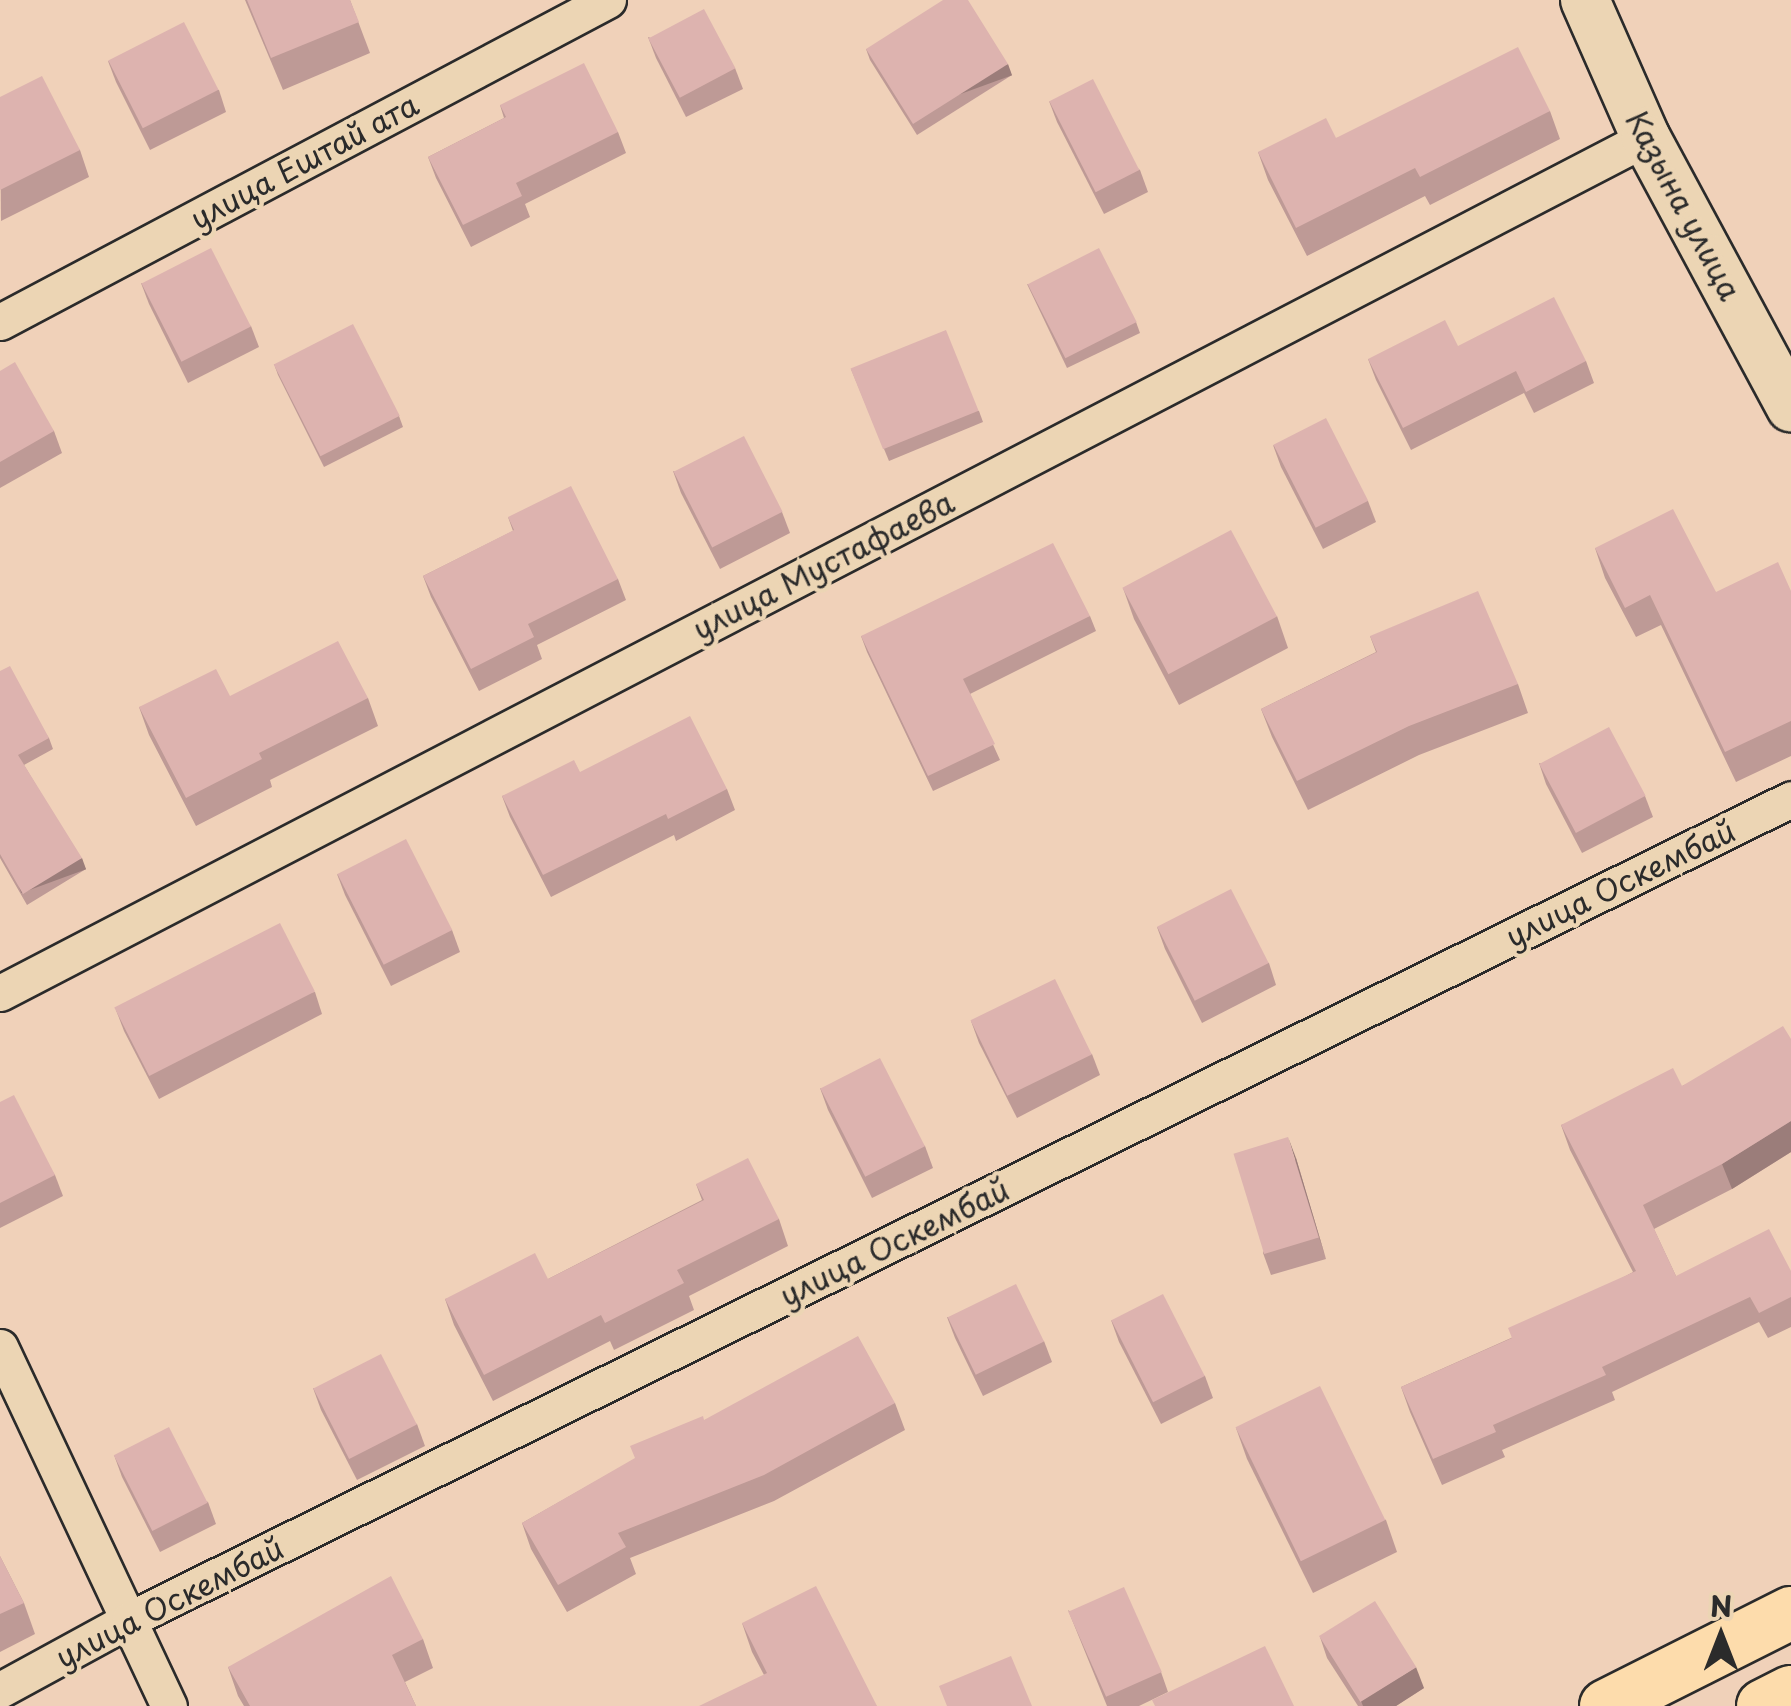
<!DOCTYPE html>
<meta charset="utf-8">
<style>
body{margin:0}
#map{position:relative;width:1791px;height:1706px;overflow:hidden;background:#f0d1b9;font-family:"Playpen Sans",sans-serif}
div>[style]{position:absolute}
.roads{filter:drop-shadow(2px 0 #2b2b2b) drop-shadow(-2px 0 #2b2b2b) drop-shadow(0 2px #2b2b2b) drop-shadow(0 -2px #2b2b2b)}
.street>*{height:35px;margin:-17.5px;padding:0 17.5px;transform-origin:17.5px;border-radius:17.5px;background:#ecd5b4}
.secondary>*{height:48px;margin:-24px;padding:0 24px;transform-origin:24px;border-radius:24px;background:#ecd5b4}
.primary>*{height:52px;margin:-26px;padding:0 26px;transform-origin:26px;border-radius:26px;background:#fddcac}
.wall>*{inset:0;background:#be9a96}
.shaded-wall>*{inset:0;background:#9b7d7a;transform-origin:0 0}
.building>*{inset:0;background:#ddb3af;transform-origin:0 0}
span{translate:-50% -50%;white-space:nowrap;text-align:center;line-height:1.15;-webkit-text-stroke:9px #ecd5b4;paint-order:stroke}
.street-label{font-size:30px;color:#2b2b2b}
.north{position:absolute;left:1671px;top:1586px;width:100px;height:100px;-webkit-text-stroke:8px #ecd5b4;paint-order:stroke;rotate:0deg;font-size:28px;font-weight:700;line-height:40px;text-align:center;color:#2b2b2b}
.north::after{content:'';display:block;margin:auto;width:35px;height:45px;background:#2b2b2b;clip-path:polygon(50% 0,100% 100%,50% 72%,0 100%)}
</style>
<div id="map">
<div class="roads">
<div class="street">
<i style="left:0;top:322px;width:688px;rotate:-27.91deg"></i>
<i style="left:0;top:993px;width:1855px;rotate:-27.45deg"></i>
<i style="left:0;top:1347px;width:397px;rotate:64.8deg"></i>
<i style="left:0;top:1690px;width:148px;rotate:-28.6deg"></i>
<i style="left:130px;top:1619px;width:1852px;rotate:-26.27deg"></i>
</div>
<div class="secondary">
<i style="left:1585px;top:0;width:151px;rotate:66.2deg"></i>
<i style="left:1646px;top:138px;width:306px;rotate:61.7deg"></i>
</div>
<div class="primary">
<i style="left:1606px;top:1706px;width:207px;rotate:-26.7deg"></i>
<i style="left:1763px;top:1706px;width:31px;rotate:-27deg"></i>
</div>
</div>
<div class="wall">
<i style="clip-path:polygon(245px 0,350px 0,370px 53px,283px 90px)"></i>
<i style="clip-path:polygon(648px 37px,735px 68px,743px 89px,686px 117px,656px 58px)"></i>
<i style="clip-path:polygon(866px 49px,1012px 75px,917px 135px,870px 60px)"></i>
<i style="clip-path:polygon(108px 61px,219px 90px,226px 112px,150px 150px,116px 82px)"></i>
<i style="clip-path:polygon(0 97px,80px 150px,89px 177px,1px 221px)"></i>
<i style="clip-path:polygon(1049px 101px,1140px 170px,1148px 192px,1104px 214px,1057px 122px)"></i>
<i style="clip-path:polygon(500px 105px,618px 132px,626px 153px,525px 204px,530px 217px,471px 247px,436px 178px,428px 157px,504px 118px)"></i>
<i style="clip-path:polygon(1550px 111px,1560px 139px,1430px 205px,1425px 196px,1307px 256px,1268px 180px,1258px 152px,1336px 138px)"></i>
<i style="clip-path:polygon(141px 283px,251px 326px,259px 347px,188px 383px,149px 304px)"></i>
<i style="clip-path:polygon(1027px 284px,1136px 322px,1140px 333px,1067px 368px)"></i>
<i style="clip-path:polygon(1368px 359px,1586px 361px,1594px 383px,1534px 413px,1524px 393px,1411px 450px,1376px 380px)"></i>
<i style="clip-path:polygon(274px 364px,399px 416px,403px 427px,324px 467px,278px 375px)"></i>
<i style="clip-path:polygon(851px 369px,979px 411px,983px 422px,889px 461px)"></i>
<i style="clip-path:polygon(0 371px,54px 431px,62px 453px,0 488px)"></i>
<i style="clip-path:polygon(1273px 445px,1368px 501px,1376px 522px,1323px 549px,1281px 467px)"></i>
<i style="clip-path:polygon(673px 471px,782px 512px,790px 533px,720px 569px,681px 493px)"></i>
<i style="clip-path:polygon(508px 517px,618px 579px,626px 600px,537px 645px,542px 659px,479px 691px,431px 597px,423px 576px,513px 531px)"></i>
<i style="clip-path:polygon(1595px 548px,1716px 592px,1791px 591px,1791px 756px,1736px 782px,1661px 625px,1636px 637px,1605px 578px)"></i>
<i style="clip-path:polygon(1123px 588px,1277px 616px,1288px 648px,1179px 705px,1134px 619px)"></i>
<i style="clip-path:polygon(1090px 616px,1096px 631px,970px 694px,1000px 760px,933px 791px,867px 652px,861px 636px)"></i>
<i style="clip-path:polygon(1370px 636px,1518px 684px,1528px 713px,1419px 755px,1308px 810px,1272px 737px,1261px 709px,1376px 652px)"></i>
<i style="clip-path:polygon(0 671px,49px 738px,53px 749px,24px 765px,86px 869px,27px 905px,0 858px)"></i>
<i style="clip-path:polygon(230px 696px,368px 698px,378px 726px,270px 780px,272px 787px,196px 826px,149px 735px,139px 707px)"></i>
<i style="clip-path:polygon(1539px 763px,1645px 796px,1653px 817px,1582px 853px,1546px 784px)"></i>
<i style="clip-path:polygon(580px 772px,727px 789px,735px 810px,676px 841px,674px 835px,551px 897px,510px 817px,502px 796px)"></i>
<i style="clip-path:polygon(337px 874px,452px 930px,460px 952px,391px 986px,345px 895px)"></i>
<i style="clip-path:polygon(1157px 927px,1269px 963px,1276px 985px,1202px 1023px,1165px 949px)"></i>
<i style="clip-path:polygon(315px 992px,322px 1014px,159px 1099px,124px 1031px,116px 1010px)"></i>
<i style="clip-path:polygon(971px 1021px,1092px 1054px,1100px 1075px,1017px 1118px,979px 1043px)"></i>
<i style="clip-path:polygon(1791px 1039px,1791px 1152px,1732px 1189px,1654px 1229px,1676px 1276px,1791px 1271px,1791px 1327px,1768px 1338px,1759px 1322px,1612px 1392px,1615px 1400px,1502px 1450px,1505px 1457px,1442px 1485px,1410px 1412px,1401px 1387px,1511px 1338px,1633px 1272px,1570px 1150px,1561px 1125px,1682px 1086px)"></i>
<i style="clip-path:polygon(820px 1088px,925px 1146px,933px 1168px,872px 1198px,828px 1110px)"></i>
<i style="clip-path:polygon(0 1102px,55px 1175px,63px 1196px,0 1228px)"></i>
<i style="clip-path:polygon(1296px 1158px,1326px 1259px,1271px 1275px,1263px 1253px)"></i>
<i style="clip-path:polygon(696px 1184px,779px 1219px,788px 1246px,689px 1296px,694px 1310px,614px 1350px,610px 1341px,493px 1401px,454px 1325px,445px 1299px,548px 1279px,702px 1200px)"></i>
<i style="clip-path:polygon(947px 1317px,1044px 1341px,1052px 1362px,983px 1396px,955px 1338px)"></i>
<i style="clip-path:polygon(1111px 1320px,1205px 1376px,1213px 1398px,1161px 1424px,1119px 1342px)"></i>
<i style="clip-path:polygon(313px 1388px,417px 1424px,425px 1446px,357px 1480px,321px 1410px)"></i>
<i style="clip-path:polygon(895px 1403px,905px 1430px,774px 1501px,630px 1558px,636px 1574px,567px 1612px,531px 1549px,522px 1523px,704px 1420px)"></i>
<i style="clip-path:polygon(1236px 1428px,1386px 1520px,1397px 1552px,1313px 1593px,1247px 1459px)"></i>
<i style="clip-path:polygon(114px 1455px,208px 1502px,216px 1524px,160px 1552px,122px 1477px)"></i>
<i style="clip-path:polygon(0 1556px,24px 1603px,35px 1634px,0 1652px)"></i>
<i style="clip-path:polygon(1068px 1610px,1161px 1672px,1168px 1692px,1139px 1706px,1107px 1706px)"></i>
<i style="clip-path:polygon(742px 1623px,877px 1706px,764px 1675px,752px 1652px)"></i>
<i style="clip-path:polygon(1320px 1637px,1424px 1688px,1396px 1706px,1358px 1706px,1327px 1658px)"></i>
<i style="clip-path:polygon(423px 1639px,433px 1668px,405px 1682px,416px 1706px,244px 1706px,238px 1696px,228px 1667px)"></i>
</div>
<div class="shaded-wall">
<i style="left:1008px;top:64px;width:12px;height:112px;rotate:70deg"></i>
<i style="left:82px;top:858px;width:12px;height:69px;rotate:70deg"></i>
<i style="clip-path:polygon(1791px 1121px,1791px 1152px,1732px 1189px,1722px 1164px)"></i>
<i style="clip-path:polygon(1288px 1137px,1296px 1158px,1326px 1259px,1319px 1237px)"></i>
<i style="clip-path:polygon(1416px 1667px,1424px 1688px,1396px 1706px,1363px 1706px,1361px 1701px)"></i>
</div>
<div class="building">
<i style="clip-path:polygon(247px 0,350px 0,359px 22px,271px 58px)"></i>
<i style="clip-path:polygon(943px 0,968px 0,1008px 64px,913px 124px,866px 49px)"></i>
<i style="left:704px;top:9px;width:67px;height:63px;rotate:62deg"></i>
<i style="left:184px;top:22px;width:76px;height:85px;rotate:63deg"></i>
<i style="clip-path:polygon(1518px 47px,1550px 111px,1420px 177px,1415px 168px,1296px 228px,1258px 152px,1326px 118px,1336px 138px)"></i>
<i style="clip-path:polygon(584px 63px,618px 132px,516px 183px,522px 196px,463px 225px,428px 157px,506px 117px,500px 105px)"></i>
<i style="clip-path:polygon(42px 76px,80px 150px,0 190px,0 97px)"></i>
<i style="left:1093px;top:79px;width:102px;height:49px;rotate:63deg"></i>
<i style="left:211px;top:248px;width:88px;height:78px;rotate:63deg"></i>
<i style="left:1099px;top:248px;width:83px;height:80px;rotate:63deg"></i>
<i style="clip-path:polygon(1554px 297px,1586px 361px,1526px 392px,1516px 371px,1403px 428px,1368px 359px,1445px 320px,1458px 346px)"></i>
<i style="left:353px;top:324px;width:103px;height:89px;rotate:63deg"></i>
<i style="left:946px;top:330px;width:87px;height:103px;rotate:68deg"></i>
<i style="clip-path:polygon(15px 362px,54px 431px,0 462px,0 371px)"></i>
<i style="left:1326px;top:418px;width:93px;height:59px;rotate:63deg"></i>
<i style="left:744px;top:436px;width:85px;height:79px;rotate:63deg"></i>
<i style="clip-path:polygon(571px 486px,618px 579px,528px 624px,534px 637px,471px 669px,423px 576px,514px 530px,508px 517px)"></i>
<i style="clip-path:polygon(1673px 509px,1716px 592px,1778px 562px,1791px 591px,1791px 721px,1725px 752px,1650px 595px,1625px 608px,1595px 548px)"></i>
<i style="left:1231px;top:530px;width:98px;height:123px;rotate:62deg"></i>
<i style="clip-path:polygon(1053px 543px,1090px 616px,963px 679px,995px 744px,928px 776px,861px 636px)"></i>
<i style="clip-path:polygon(1478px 591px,1518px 684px,1409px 726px,1297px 781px,1261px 709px,1377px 652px,1370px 636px)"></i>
<i style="clip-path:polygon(338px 641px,368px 698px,259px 753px,262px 759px,186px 798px,139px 707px,216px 669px,230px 696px)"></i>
<i style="clip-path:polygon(10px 666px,49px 738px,18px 755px,82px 858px,23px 894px,0 854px,0 671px)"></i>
<i style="clip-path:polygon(690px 716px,727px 789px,668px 819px,666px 814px,543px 875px,502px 796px,574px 760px,580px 772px)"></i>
<i style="left:1609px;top:727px;width:78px;height:79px;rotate:62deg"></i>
<i style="left:406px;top:839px;width:102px;height:77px;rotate:63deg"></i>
<i style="left:1231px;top:889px;width:83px;height:83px;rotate:63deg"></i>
<i style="left:280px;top:923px;width:77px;height:186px;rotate:63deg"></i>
<i style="left:1055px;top:979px;width:84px;height:94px;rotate:64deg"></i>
<i style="clip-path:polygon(1783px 1026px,1791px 1039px,1791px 1121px,1722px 1164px,1643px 1205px,1676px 1276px,1769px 1229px,1791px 1271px,1791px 1297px,1759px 1313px,1750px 1297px,1602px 1367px,1606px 1375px,1493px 1425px,1496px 1432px,1433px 1459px,1401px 1387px,1512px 1338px,1508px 1328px,1636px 1271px,1561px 1125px,1673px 1068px,1682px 1086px)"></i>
<i style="left:880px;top:1058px;width:99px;height:67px;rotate:63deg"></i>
<i style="clip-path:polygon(14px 1095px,55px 1175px,0 1203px,0 1102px)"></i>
<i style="left:1288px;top:1137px;width:105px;height:57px;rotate:73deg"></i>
<i style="clip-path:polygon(748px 1158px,779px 1219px,677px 1270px,684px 1283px,605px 1323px,601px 1315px,484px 1375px,445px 1299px,535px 1253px,548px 1279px,704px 1200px,696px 1184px)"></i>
<i style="left:1016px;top:1284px;width:64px;height:76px;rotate:64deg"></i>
<i style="left:1163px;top:1294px;width:92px;height:58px;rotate:63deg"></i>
<i style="clip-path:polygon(858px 1336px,895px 1403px,764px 1475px,618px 1533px,626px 1547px,558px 1585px,522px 1523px,635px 1458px,630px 1446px,703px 1416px,704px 1420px)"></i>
<i style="left:381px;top:1354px;width:79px;height:76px;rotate:63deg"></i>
<i style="left:1320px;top:1386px;width:149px;height:94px;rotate:64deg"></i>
<i style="left:169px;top:1427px;width:85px;height:62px;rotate:63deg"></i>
<i style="clip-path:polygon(0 1556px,24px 1603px,0 1614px)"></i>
<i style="clip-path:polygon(391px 1576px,423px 1639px,392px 1655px,416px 1706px,250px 1706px,228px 1667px)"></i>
<i style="clip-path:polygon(816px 1586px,877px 1706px,699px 1706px,767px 1673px,742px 1623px)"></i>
<i style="left:1124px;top:1587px;width:93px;height:61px;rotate:66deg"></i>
<i style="left:1375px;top:1601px;width:78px;height:66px;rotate:58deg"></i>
<i style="clip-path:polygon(1265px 1646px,1294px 1706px,1155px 1706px,1152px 1700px)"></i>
<i style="clip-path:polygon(1011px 1656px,1032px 1706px,947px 1706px,939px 1686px)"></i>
</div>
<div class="street-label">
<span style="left:304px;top:161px;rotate:-28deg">улица Ештай ата</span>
<span style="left:1684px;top:205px;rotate:62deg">Казына улица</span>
<span style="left:823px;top:565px;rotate:-27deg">улица Мустафаева</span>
<span style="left:1620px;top:883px;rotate:-26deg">улица Оскембай</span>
<span style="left:894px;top:1242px;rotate:-26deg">улица Оскембай</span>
<span style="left:169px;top:1602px;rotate:-27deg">улица Оскембай</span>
</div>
<div class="north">N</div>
</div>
